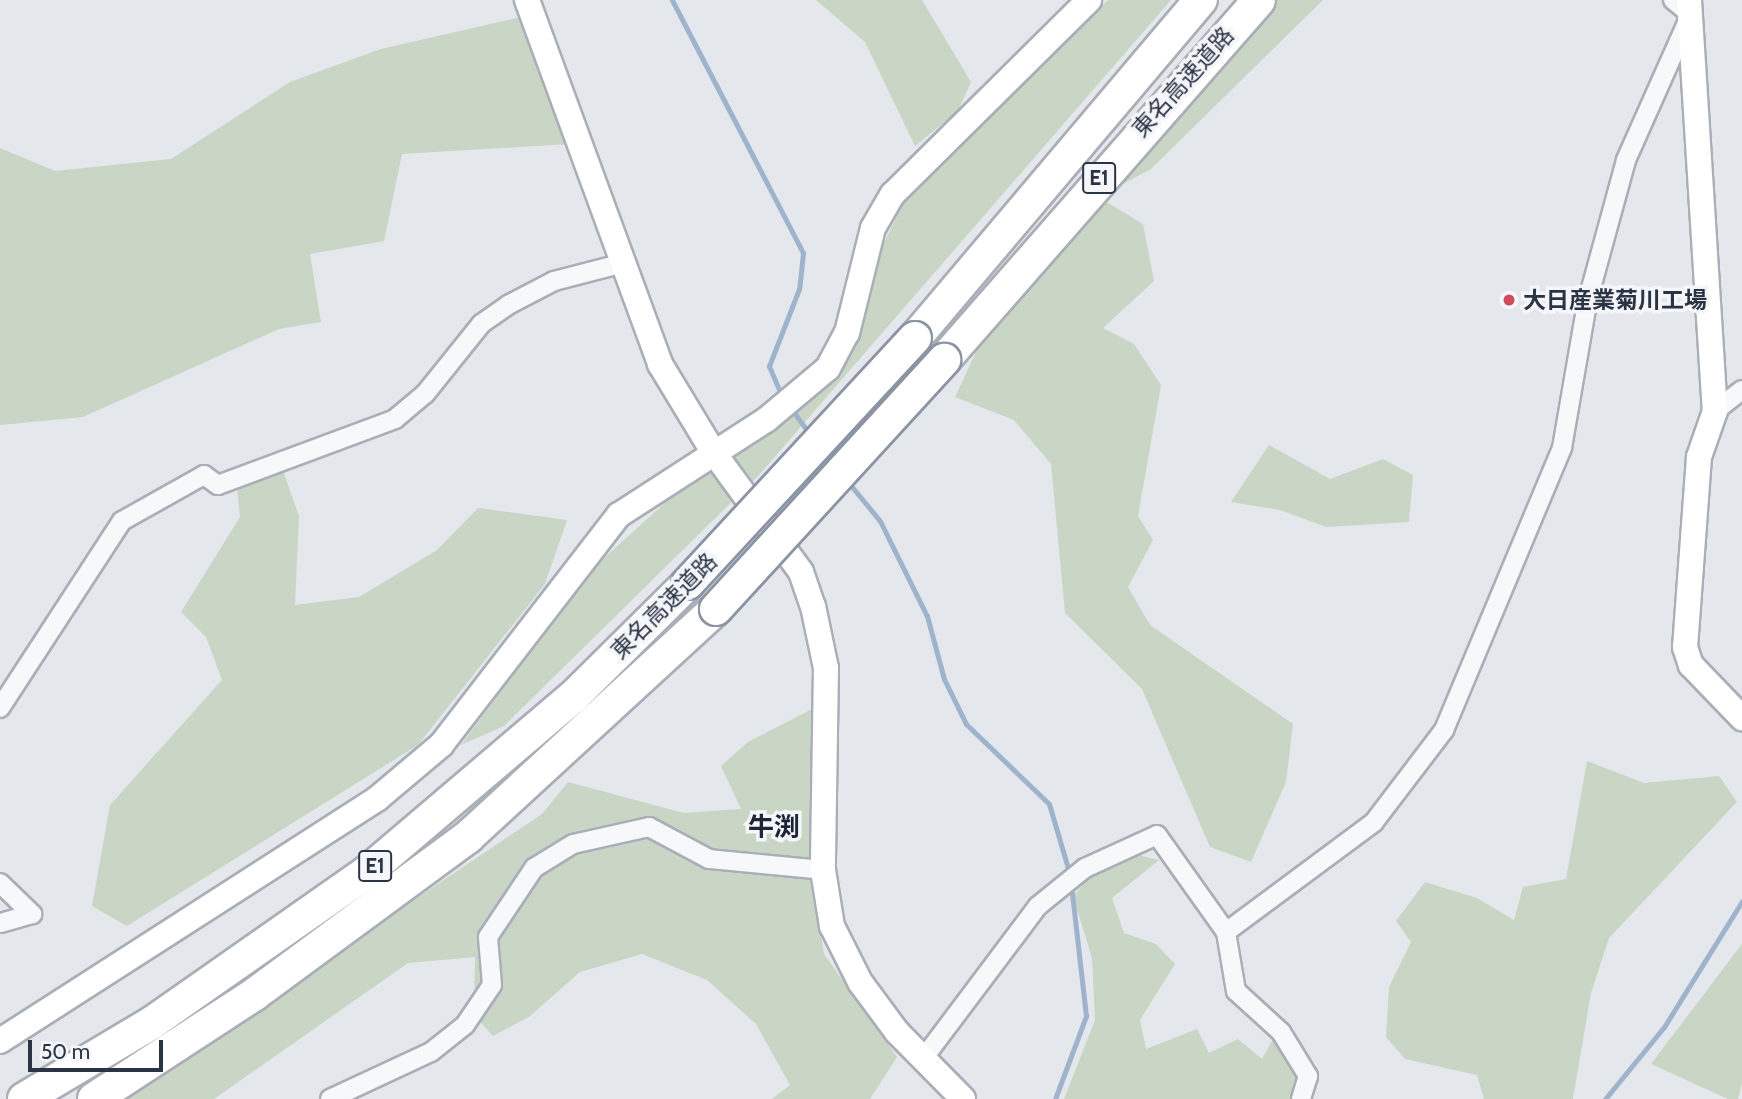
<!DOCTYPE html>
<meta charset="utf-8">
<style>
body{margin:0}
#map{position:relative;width:1742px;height:1099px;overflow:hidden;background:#e4e7ec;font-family:Cabin,"Noto Sans JP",sans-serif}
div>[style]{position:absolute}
.green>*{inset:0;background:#c9d6c5}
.stream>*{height:5px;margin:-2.5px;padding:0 2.5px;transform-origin:2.5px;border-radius:2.5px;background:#9fb4cc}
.roads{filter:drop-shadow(2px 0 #a9aeb7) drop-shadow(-2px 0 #a9aeb7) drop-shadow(0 2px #a9aeb7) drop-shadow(0 -2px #a9aeb7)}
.street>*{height:18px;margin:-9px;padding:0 9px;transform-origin:9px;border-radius:9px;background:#f7f8fa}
.secondary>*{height:24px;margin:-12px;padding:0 12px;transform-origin:12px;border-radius:12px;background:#fff}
.highway>*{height:32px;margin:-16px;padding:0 16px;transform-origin:16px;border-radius:16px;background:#fff}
.bridges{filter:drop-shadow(2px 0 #8b94a3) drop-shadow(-2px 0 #8b94a3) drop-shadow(0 2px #8b94a3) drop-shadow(0 -2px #8b94a3)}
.highway-bridge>*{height:32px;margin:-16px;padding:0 16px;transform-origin:16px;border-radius:16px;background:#fff}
.dots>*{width:19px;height:19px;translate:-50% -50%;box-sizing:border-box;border:4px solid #f4f6f9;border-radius:50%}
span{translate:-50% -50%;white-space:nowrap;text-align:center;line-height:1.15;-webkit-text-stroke:7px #f4f6f9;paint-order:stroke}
.shield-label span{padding:2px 5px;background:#f4f6f9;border:2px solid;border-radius:5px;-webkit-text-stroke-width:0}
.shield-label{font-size:21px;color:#2b3445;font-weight:700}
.street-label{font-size:23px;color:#2b3445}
.poi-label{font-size:23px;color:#2b3445;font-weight:700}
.left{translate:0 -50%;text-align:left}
.quarter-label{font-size:26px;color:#1d2536;font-weight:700}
.scale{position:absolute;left:28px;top:1040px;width:135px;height:32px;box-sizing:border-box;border:4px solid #2b3445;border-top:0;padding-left:9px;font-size:21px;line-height:24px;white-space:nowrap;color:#2b3445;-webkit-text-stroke:5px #f4f6f9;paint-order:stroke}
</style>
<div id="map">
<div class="green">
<i style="clip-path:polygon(816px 0,922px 0,971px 82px,958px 111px,915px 146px,865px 42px)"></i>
<i style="clip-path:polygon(1108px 0,1171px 0,759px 475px,504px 726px,461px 745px,591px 570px,669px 499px,841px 377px,879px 253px,906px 198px)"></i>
<i style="clip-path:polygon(1276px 0,1323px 0,1151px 169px,1106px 193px)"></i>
<i style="clip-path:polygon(521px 17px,569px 144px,402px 154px,384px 241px,310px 254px,321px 322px,279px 329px,83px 417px,0 425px,0 148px,55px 171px,171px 159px,290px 82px,381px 49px)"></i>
<i style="clip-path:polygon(1105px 201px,1143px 224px,1154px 281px,1103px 328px,1134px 344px,1161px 385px,1138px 516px,1153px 540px,1128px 587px,1150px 625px,1293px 724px,1286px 782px,1251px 862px,1210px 847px,1142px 689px,1065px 613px,1051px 464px,1014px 420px,955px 397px,976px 352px)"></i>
<i style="clip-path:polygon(1269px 445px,1330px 479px,1383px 459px,1413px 475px,1409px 522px,1326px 527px,1280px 510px,1231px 502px)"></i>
<i style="clip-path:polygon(283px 471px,299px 516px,295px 605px,359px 597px,437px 550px,478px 508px,567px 520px,545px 584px,418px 745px,127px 926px,92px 906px,110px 805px,222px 680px,206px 637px,181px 612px,240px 517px,237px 487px)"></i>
<i style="clip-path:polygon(816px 707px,812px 878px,824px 954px,897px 1057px,870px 1099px,772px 1099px,790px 1085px,756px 1024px,707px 980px,642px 954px,580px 972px,530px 1016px,493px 1036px,474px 1015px,475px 957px,408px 963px,214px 1099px,117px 1099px,542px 814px,568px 782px,684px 813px,741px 809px,721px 766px,748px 742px)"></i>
<i style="clip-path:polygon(1587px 761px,1644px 783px,1719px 776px,1737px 802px,1609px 938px,1591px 993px,1573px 1099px,1484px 1099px,1477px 1075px,1405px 1059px,1386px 1037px,1389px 987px,1411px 942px,1396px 921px,1425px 882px,1477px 898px,1514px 920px,1523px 887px,1566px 879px)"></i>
<i style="clip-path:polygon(1134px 854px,1159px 860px,1112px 898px,1124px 933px,1156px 944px,1175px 964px,1140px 1020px,1146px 1049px,1197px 1029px,1209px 1053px,1238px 1039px,1262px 1059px,1274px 1037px,1303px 1062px,1298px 1099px,1064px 1099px,1095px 1020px,1092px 958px,1073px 896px,1092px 875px)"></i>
<i style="clip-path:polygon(1742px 944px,1742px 1083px,1738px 1099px,1728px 1099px,1651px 1064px)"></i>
</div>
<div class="stream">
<i style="left:672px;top:0;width:285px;rotate:62.6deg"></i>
<i style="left:803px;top:253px;width:36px;rotate:96deg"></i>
<i style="left:799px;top:289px;width:83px;rotate:111.3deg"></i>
<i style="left:769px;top:366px;width:33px;rotate:67deg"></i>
<i style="left:790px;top:407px;width:36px;rotate:54deg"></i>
<i style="left:848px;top:482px;width:50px;rotate:50.6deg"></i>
<i style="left:880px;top:521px;width:106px;rotate:63.7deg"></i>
<i style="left:927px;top:616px;width:65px;rotate:74.9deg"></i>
<i style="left:944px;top:679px;width:50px;rotate:63.9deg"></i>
<i style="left:966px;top:724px;width:115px;rotate:43.9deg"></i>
<i style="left:1049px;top:804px;width:74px;rotate:73.5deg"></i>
<i style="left:1055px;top:1099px;width:89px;rotate:-69.5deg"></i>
<i style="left:1086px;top:1016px;width:132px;rotate:-96.5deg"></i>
<i style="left:1605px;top:1099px;width:93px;rotate:-50.7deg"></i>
<i style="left:1664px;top:1027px;width:148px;rotate:-58.2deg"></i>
</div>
<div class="roads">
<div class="street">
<i style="left:1673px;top:0;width:22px;rotate:39deg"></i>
<i style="left:1715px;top:411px;width:34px;rotate:-38deg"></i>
<i style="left:0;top:708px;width:223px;rotate:-56.9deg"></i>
<i style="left:122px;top:521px;width:94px;rotate:-29.3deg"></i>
<i style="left:204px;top:475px;width:17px;rotate:36deg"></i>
<i style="left:218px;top:485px;width:189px;rotate:-20.4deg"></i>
<i style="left:395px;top:419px;width:39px;rotate:-40deg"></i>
<i style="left:425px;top:394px;width:90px;rotate:-51.3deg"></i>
<i style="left:481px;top:324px;width:33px;rotate:-35deg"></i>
<i style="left:508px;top:305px;width:52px;rotate:-27.6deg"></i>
<i style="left:554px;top:281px;width:68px;rotate:-14.4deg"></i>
<i style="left:0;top:883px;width:45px;rotate:44.1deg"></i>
<i style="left:32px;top:914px;width:33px;rotate:164deg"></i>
<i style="left:1226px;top:932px;width:184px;rotate:-36.6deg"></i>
<i style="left:1374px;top:822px;width:116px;rotate:-52.7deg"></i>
<i style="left:1444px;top:730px;width:306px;rotate:-67.3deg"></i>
<i style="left:1562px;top:448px;width:147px;rotate:-80.2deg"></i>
<i style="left:1587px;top:303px;width:148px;rotate:-74.7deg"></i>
<i style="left:1626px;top:160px;width:152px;rotate:-66deg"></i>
<i style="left:923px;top:1059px;width:191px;rotate:-53.1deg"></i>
<i style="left:1038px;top:906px;width:60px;rotate:-39deg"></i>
<i style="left:1085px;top:868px;width:79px;rotate:-24.6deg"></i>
<i style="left:1157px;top:835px;width:119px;rotate:54.6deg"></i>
<i style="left:1226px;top:932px;width:60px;rotate:80.4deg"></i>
<i style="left:1236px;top:991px;width:61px;rotate:42.3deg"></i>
<i style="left:1281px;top:1032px;width:52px;rotate:58.5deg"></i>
<i style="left:1308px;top:1076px;width:24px;rotate:107deg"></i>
<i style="left:330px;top:1099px;width:111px;rotate:-25deg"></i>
<i style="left:431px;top:1052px;width:43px;rotate:-38.5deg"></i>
<i style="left:465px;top:1025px;width:48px;rotate:-56deg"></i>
<i style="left:492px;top:985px;width:48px;rotate:-94.8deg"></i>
<i style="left:488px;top:937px;width:83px;rotate:-56.3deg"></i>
<i style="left:534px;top:868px;width:46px;rotate:-31.6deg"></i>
<i style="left:573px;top:844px;width:78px;rotate:-12.6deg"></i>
<i style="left:649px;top:827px;width:68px;rotate:28.1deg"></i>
<i style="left:709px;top:859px;width:115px;rotate:5.5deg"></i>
</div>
<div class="secondary">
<i style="left:527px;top:0;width:388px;rotate:69.9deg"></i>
<i style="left:660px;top:364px;width:104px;rotate:58.8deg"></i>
<i style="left:714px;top:453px;width:147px;rotate:53.8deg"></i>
<i style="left:801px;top:572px;width:36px;rotate:71deg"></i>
<i style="left:813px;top:606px;width:63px;rotate:78.2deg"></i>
<i style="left:826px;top:668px;width:202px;rotate:90.9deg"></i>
<i style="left:823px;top:870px;width:57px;rotate:80.9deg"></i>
<i style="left:832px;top:926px;width:63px;rotate:63.4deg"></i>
<i style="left:860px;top:982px;width:62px;rotate:53.5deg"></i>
<i style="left:897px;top:1032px;width:94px;rotate:45.4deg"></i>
<i style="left:1689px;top:0;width:412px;rotate:86.4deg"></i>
<i style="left:1715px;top:411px;width:49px;rotate:109.2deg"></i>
<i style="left:1699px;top:457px;width:191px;rotate:94.2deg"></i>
<i style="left:1685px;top:647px;width:19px;rotate:72deg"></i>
<i style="left:1691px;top:665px;width:74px;rotate:46.1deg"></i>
<i style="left:0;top:1041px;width:449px;rotate:-32.7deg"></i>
<i style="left:378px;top:798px;width:82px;rotate:-40.1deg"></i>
<i style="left:441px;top:745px;width:291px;rotate:-52.3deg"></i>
<i style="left:619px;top:515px;width:175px;rotate:-32.9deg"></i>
<i style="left:766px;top:420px;width:81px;rotate:-40deg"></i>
<i style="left:828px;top:368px;width:40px;rotate:-62deg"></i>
<i style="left:847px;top:333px;width:108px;rotate:-76.1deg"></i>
<i style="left:873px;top:228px;width:39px;rotate:-60deg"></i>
<i style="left:893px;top:194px;width:276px;rotate:-44.7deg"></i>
</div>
<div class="highway">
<i style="left:915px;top:338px;width:443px;rotate:-49.8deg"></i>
<i style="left:944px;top:360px;width:478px;rotate:-48.8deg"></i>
<i style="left:24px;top:1099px;width:150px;rotate:-30.8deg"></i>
<i style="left:153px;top:1022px;width:260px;rotate:-35deg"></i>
<i style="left:366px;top:873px;width:272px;rotate:-40.4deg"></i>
<i style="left:573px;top:697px;width:162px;rotate:-44.7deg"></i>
<i style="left:94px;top:1099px;width:192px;rotate:-33.1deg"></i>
<i style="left:255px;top:994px;width:265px;rotate:-36.4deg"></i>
<i style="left:468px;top:837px;width:337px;rotate:-42.6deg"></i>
</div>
</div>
<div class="bridges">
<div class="highway-bridge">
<i style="left:688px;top:583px;width:334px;rotate:-47.2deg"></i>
<i style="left:716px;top:609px;width:338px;rotate:-47.5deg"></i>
</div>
</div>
<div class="dots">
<i style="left:1509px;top:300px;background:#d1495b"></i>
</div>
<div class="shield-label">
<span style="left:1099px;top:178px">E1</span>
<span style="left:375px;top:866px">E1</span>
</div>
<div class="street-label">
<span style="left:1183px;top:82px;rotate:-48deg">東名高速道路</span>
<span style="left:664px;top:606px;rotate:-45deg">東名高速道路</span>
</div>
<div class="poi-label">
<span class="left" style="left:1523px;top:300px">大日産業菊川工場</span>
</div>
<div class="quarter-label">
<span style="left:774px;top:828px">牛渕</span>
</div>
<div class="scale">50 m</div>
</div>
